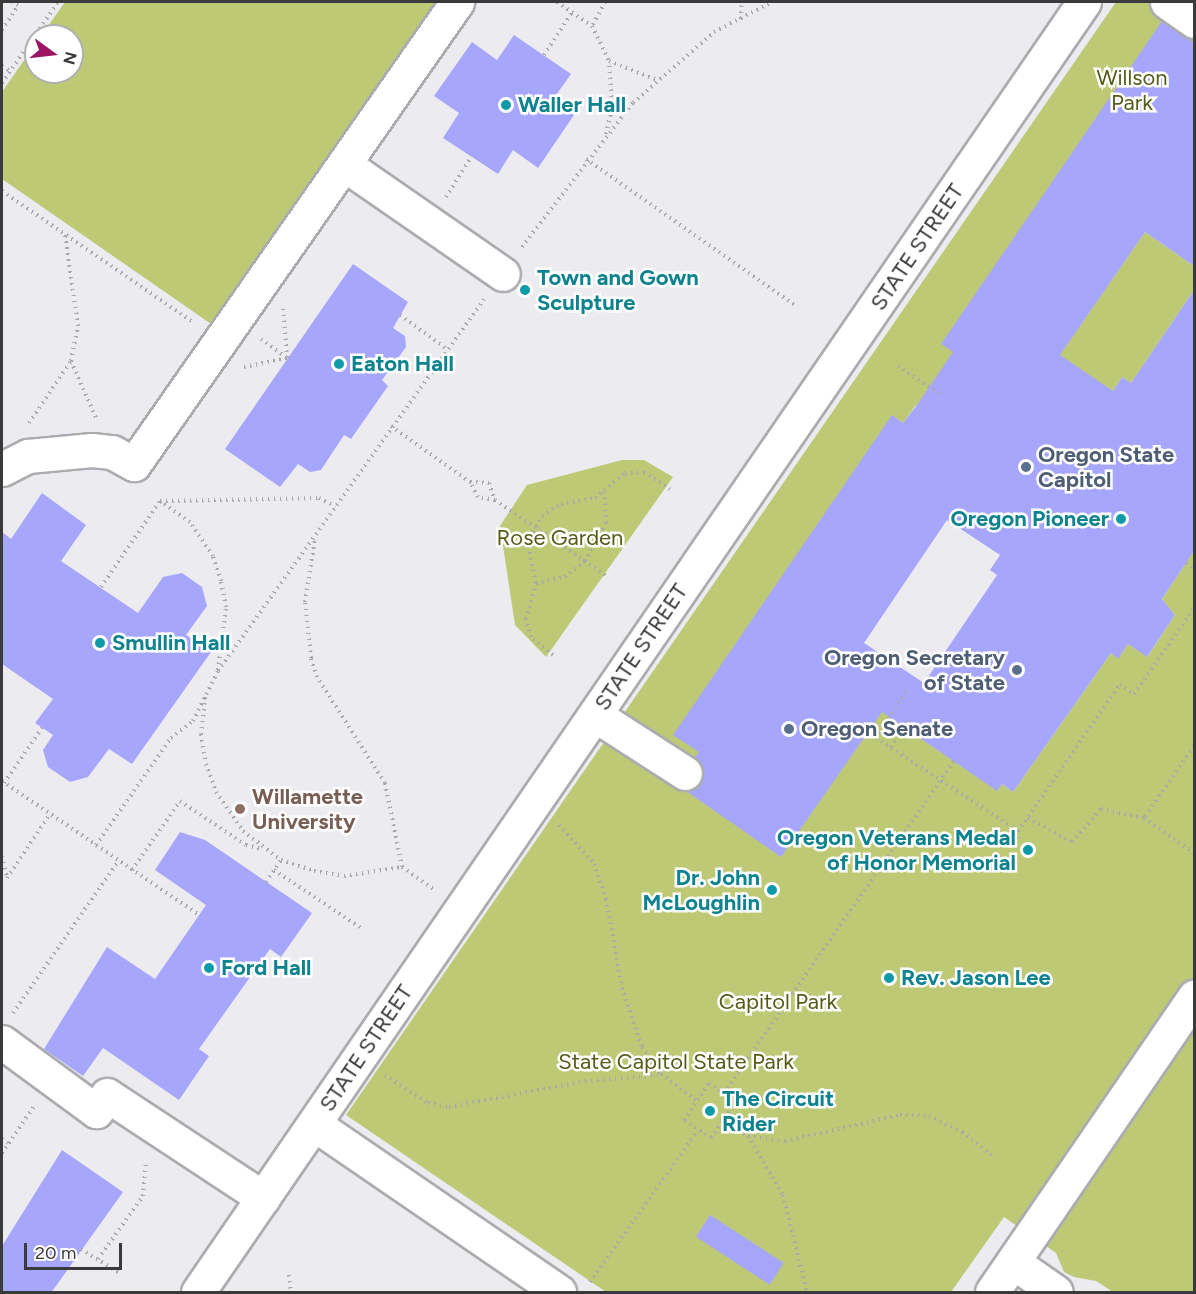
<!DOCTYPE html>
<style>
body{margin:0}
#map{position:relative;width:1196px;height:1294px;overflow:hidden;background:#ececf0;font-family:Figtree,sans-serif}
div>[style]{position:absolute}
.green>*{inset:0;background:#bec975}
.building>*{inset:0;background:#a6a7fc;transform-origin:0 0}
.path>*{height:4px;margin-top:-2px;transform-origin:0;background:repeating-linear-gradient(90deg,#a8a8ab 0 1.5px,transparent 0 6px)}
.roads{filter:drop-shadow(2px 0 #abacaf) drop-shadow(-2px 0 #abacaf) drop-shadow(0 2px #abacaf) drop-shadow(0 -2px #abacaf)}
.minor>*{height:33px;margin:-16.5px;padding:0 16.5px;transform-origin:16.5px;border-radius:16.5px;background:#fff}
.major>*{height:33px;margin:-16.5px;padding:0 16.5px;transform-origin:16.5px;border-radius:16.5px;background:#fff}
.dots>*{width:16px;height:16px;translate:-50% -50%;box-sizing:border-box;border:3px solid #fff;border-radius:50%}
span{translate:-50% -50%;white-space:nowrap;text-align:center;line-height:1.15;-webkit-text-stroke:5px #fff;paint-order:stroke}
.park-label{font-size:22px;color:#565c17}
.culture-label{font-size:22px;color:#0d838f;font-weight:700}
.left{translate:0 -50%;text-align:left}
.right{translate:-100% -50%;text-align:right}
.street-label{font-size:22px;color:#3a3a3b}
.service-label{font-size:22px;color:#4e5e75;font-weight:700}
.education-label{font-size:22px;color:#785e54;font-weight:700}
.frame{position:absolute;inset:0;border:3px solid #3a3a3b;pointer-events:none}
.north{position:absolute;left:24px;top:24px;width:60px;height:60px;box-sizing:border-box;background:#fff;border:2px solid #b0b0b1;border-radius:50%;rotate:105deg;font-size:16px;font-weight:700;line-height:24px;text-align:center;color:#3a3a3b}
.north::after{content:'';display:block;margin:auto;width:21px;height:27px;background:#9d1565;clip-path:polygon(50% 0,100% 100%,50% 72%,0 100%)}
.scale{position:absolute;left:24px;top:1243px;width:98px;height:27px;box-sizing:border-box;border:3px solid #3a3a3b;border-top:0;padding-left:8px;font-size:18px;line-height:21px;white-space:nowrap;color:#3a3a3b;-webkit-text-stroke:4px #fff;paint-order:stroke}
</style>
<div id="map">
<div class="green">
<i style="clip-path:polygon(65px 2px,445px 2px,214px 326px,2px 179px,2px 92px,36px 43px,36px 72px,72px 72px,72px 36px,41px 36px)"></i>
<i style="clip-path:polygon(1116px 2px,1194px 2px,1194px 207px,1114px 153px,953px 352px,930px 414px,916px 405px,903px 423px,893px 416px,764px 605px,899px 687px,911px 732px,997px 790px,1002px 784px,1013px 792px,1111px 653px,1118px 658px,1128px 644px,1148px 656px,1175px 615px,1162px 599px,1194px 551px,1194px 1292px,1113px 1292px,1096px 1281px,1074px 1277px,1064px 1272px,1056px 1253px,1004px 1217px,951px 1292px,606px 1292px,346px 1115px)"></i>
<i style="clip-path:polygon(1145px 232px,1194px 266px,1194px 290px,1131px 383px,1122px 377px,1113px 391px,1054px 363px)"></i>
<i style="clip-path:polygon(622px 460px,644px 460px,673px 477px,546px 657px,515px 625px,500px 526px,527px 485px)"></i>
</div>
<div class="building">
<i style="clip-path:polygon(evenodd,1162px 21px,1194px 43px,1194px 266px,1145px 232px,1060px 355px,1113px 391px,1122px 377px,1131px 383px,1194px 290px,1194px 551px,1162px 599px,1175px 615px,1147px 657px,1128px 644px,1118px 659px,1111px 653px,1013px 792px,1002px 784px,997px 791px,882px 712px,781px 857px,686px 791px,701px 783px,702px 765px,695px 757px,699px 752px,673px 735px,892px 415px,903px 423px,917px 405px,953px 352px,941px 344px,1162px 21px,947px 520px,1000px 555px,990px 570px,997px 575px,924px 683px,864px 643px,947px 520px)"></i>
<i style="clip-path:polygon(514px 35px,571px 74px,554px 98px,576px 112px,538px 168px,513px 150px,498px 174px,443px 138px,459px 113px,434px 96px,472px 42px,497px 60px)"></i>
<i style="clip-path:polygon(353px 264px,408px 302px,393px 328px,405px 336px,406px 347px,382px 380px,388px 386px,351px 439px,344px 435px,321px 470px,310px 472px,298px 464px,280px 487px,225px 449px)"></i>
<i style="clip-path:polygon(42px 493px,86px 525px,61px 561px,138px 613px,163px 577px,182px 573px,202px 587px,207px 606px,186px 635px,211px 652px,132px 764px,109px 749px,88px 777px,70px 782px,48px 767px,43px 750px,53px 735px,35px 723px,53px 699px,2px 664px,2px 532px,11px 539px)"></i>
<i style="clip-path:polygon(180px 832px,205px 840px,312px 913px,281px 957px,270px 949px,199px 1049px,209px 1056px,179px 1100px,103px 1048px,83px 1076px,44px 1049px,107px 947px,155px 979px,206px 905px,155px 870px)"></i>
<i style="clip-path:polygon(62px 1150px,123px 1192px,51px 1293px,2px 1293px,2px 1246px)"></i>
<i style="left:710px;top:1215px;width:88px;height:26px;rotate:33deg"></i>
</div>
<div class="path">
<i style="left:557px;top:2px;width:42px;rotate:34.4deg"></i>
<i style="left:605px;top:2px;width:27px;rotate:118deg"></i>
<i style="left:592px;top:26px;width:39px;rotate:64deg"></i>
<i style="left:609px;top:61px;width:52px;rotate:21.6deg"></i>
<i style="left:741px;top:19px;width:17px;rotate:-87deg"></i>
<i style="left:2px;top:30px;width:30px;rotate:-57deg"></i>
<i style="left:18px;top:5px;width:7px;rotate:-153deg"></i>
<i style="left:544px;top:55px;width:51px;rotate:-56.9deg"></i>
<i style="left:2px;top:66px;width:9px;rotate:32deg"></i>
<i style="left:2px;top:83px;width:98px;rotate:-55.3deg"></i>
<i style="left:606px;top:134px;width:26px;rotate:-77deg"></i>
<i style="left:612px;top:109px;width:47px;rotate:-93.7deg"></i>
<i style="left:586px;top:159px;width:258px;rotate:35deg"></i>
<i style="left:2px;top:191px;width:233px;rotate:34.5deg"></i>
<i style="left:446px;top:197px;width:47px;rotate:-58deg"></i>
<i style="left:522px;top:247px;width:182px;rotate:-52.4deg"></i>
<i style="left:633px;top:103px;width:108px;rotate:-41.2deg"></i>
<i style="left:714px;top:32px;width:65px;rotate:-27.3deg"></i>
<i style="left:400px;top:315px;width:58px;rotate:35.9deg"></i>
<i style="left:261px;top:339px;width:31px;rotate:36deg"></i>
<i style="left:71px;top:361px;width:62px;rotate:66.3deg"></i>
<i style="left:898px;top:366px;width:54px;rotate:33.7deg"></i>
<i style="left:244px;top:367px;width:44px;rotate:-11.8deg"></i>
<i style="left:287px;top:358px;width:50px;rotate:-94.6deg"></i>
<i style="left:29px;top:423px;width:75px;rotate:-55.9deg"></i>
<i style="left:71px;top:361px;width:36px;rotate:-79deg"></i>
<i style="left:78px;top:326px;width:92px;rotate:-98.1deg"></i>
<i style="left:391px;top:426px;width:97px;rotate:35.3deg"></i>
<i style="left:470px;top:482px;width:19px;rotate:3deg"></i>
<i style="left:489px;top:483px;width:18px;rotate:71deg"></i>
<i style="left:495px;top:500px;width:17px;rotate:-170deg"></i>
<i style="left:478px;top:497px;width:17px;rotate:-118deg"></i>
<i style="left:495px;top:500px;width:137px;rotate:34.3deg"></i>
<i style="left:1186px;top:563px;width:10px;rotate:37deg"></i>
<i style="left:536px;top:583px;width:30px;rotate:-12deg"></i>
<i style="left:565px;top:577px;width:26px;rotate:-39deg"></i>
<i style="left:585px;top:561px;width:43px;rotate:-61.1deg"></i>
<i style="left:606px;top:523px;width:31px;rotate:-94deg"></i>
<i style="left:101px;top:587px;width:104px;rotate:-55.5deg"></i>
<i style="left:553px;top:655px;width:28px;rotate:-141deg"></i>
<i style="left:531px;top:637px;width:19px;rotate:-106deg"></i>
<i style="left:526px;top:619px;width:37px;rotate:-74deg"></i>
<i style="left:536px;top:583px;width:41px;rotate:-101.3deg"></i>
<i style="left:528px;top:543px;width:30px;rotate:-63deg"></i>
<i style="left:542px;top:516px;width:22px;rotate:-32deg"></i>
<i style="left:561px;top:504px;width:35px;rotate:-10deg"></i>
<i style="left:595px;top:498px;width:39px;rotate:-40deg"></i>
<i style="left:625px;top:473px;width:19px;rotate:-3deg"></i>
<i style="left:644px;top:472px;width:31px;rotate:33deg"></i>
<i style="left:218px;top:670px;width:64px;rotate:-82.8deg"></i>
<i style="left:226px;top:607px;width:26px;rotate:-101deg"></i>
<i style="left:221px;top:581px;width:26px;rotate:-108deg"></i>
<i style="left:213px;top:556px;width:41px;rotate:-124.1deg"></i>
<i style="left:190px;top:522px;width:37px;rotate:-145deg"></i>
<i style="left:160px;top:501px;width:159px;rotate:-1.1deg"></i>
<i style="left:319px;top:498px;width:18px;rotate:27deg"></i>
<i style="left:906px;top:692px;width:55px;rotate:123.1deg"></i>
<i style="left:876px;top:738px;width:170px;rotate:33.2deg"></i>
<i style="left:1018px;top:831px;width:179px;rotate:-55.2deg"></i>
<i style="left:1120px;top:684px;width:17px;rotate:36deg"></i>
<i style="left:1134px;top:694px;width:105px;rotate:-55.1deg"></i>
<i style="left:205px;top:697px;width:37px;rotate:96deg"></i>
<i style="left:201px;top:734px;width:30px;rotate:81deg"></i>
<i style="left:206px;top:764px;width:30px;rotate:70deg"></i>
<i style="left:216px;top:792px;width:47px;rotate:55.3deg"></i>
<i style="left:243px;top:831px;width:48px;rotate:37.3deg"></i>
<i style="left:281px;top:860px;width:35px;rotate:18deg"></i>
<i style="left:314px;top:871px;width:30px;rotate:9deg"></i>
<i style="left:344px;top:876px;width:59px;rotate:-8.8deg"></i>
<i style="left:402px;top:867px;width:86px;rotate:-101.4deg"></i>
<i style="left:385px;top:783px;width:126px;rotate:-122.7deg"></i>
<i style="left:317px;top:677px;width:20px;rotate:-108deg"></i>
<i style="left:311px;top:658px;width:56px;rotate:-96.1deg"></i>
<i style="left:305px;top:602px;width:65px;rotate:-81.1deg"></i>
<i style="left:1194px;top:746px;width:88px;rotate:124.8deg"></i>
<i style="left:1144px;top:818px;width:61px;rotate:35deg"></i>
<i style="left:891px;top:747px;width:32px;rotate:-56deg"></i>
<i style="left:2px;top:781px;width:238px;rotate:34.2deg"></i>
<i style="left:4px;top:783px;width:67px;rotate:-55.4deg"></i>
<i style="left:1028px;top:818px;width:50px;rotate:28.6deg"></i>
<i style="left:1072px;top:842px;width:44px;rotate:-48.7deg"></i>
<i style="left:1101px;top:809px;width:44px;rotate:11.8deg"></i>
<i style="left:559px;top:825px;width:52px;rotate:48.1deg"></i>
<i style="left:594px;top:864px;width:37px;rotate:71deg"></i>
<i style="left:606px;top:899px;width:90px;rotate:79.8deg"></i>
<i style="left:622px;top:988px;width:62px;rotate:71.3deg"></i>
<i style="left:642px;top:1047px;width:33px;rotate:55deg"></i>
<i style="left:661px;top:1074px;width:45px;rotate:36.9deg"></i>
<i style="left:1018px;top:831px;width:9px;rotate:84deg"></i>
<i style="left:96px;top:845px;width:131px;rotate:-55deg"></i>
<i style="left:171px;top:738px;width:28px;rotate:-38deg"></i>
<i style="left:193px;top:721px;width:56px;rotate:-63.4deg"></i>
<i style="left:218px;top:671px;width:457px;rotate:-54.4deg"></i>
<i style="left:2px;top:856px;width:22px;rotate:77deg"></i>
<i style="left:402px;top:867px;width:42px;rotate:35.2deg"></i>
<i style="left:132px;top:870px;width:84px;rotate:-55.2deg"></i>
<i style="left:180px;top:801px;width:79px;rotate:33.7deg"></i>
<i style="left:246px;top:845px;width:16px;rotate:14deg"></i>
<i style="left:274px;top:870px;width:105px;rotate:33.7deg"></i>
<i style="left:7px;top:878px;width:77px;rotate:-56.1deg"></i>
<i style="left:266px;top:882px;width:27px;rotate:-56deg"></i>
<i style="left:13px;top:1013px;width:186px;rotate:-55.3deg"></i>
<i style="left:385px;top:1075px;width:51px;rotate:33.1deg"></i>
<i style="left:428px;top:1103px;width:21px;rotate:11deg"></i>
<i style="left:449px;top:1107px;width:138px;rotate:-10.8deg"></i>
<i style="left:585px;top:1081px;width:75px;rotate:-4.6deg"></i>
<i style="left:709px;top:1083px;width:33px;rotate:35deg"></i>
<i style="left:736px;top:1102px;width:44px;rotate:124.8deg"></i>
<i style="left:711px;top:1138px;width:32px;rotate:-146deg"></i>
<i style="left:684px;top:1120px;width:45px;rotate:-56deg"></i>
<i style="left:724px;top:1093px;width:404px;rotate:-55.3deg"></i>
<i style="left:723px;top:1121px;width:29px;rotate:31deg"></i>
<i style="left:748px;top:1136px;width:37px;rotate:8deg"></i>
<i style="left:785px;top:1141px;width:118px;rotate:-12.7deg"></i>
<i style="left:900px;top:1115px;width:29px;rotate:2deg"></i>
<i style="left:929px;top:1116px;width:37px;rotate:26deg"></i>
<i style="left:962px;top:1132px;width:41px;rotate:38deg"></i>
<i style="left:748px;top:1136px;width:69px;rotate:59.3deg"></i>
<i style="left:783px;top:1195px;width:100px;rotate:76.1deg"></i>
<i style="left:2px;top:1139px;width:7px;rotate:34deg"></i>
<i style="left:2px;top:1153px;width:58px;rotate:-55.5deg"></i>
<i style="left:81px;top:1249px;width:47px;rotate:32deg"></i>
<i style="left:98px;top:1259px;width:77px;rotate:-54.5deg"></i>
<i style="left:143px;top:1196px;width:35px;rotate:-85deg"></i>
<i style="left:289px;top:1275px;width:17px;rotate:83deg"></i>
<i style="left:590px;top:1282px;width:186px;rotate:-54.6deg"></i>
</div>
<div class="roads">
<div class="minor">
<i style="left:1167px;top:2px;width:33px;rotate:35deg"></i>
<i style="left:344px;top:164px;width:193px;rotate:34.7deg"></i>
<i style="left:2px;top:469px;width:29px;rotate:-27deg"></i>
<i style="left:28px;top:456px;width:64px;rotate:-5.4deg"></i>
<i style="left:92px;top:450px;width:20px;rotate:6deg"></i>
<i style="left:112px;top:452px;width:25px;rotate:29deg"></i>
<i style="left:134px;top:464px;width:564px;rotate:-55.04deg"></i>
<i style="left:595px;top:715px;width:107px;rotate:32.8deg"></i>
<i style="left:2px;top:1042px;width:117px;rotate:36.3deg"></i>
<i style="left:96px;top:1111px;width:19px;rotate:-55deg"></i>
<i style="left:107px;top:1095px;width:187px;rotate:33.4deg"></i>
<i style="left:314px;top:1124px;width:297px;rotate:34.4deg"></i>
<i style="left:1013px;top:1262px;width:52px;rotate:34.9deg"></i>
</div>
<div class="major">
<i style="left:198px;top:1292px;width:1565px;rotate:-55.52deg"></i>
<i style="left:992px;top:1292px;width:358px;rotate:-55.6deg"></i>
</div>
</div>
<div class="dots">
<i style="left:506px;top:105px;background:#0f9aa8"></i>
<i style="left:525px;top:290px;background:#0f9aa8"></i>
<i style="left:339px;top:364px;background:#0f9aa8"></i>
<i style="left:1026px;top:467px;background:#5c6f8a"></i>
<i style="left:1121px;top:519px;background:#0f9aa8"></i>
<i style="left:100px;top:643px;background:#0f9aa8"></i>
<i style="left:1017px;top:670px;background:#5c6f8a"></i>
<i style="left:789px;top:729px;background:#5c6f8a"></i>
<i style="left:240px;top:809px;background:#8d6e63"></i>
<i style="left:1028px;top:850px;background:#0f9aa8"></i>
<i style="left:772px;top:890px;background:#0f9aa8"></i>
<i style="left:209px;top:968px;background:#0f9aa8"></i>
<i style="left:889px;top:978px;background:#0f9aa8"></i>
<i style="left:710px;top:1111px;background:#0f9aa8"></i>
</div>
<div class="park-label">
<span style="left:1132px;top:90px">Willson<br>Park</span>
<span style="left:560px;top:538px">Rose Garden</span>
<span style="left:778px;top:1002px">Capitol Park</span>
<span style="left:676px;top:1062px">State Capitol State Park</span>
</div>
<div class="culture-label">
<span class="left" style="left:518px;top:105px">Waller Hall</span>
<span class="left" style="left:537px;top:290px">Town and Gown<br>Sculpture</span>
<span class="left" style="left:351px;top:364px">Eaton Hall</span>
<span class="right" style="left:1109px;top:519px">Oregon Pioneer</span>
<span class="left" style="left:112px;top:643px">Smullin Hall</span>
<span class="right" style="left:1016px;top:850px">Oregon Veterans Medal<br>of Honor Memorial</span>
<span class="right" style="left:760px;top:890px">Dr. John<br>McLoughlin</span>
<span class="left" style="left:221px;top:968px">Ford Hall</span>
<span class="left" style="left:901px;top:978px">Rev. Jason Lee</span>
<span class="left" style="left:722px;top:1111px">The Circuit<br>Rider</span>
</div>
<div class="street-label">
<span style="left:917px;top:247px;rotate:-56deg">STATE STREET</span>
<span style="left:641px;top:647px;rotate:-56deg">STATE STREET</span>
<span style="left:366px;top:1048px;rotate:-56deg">STATE STREET</span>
</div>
<div class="service-label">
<span class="left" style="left:1038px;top:467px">Oregon State<br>Capitol</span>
<span class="right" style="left:1005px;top:670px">Oregon Secretary<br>of State</span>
<span class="left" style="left:801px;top:729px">Oregon Senate</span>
</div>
<div class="education-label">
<span class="left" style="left:252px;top:809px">Willamette<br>University</span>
</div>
<div class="frame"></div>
<div class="north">N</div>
<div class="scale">20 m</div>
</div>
